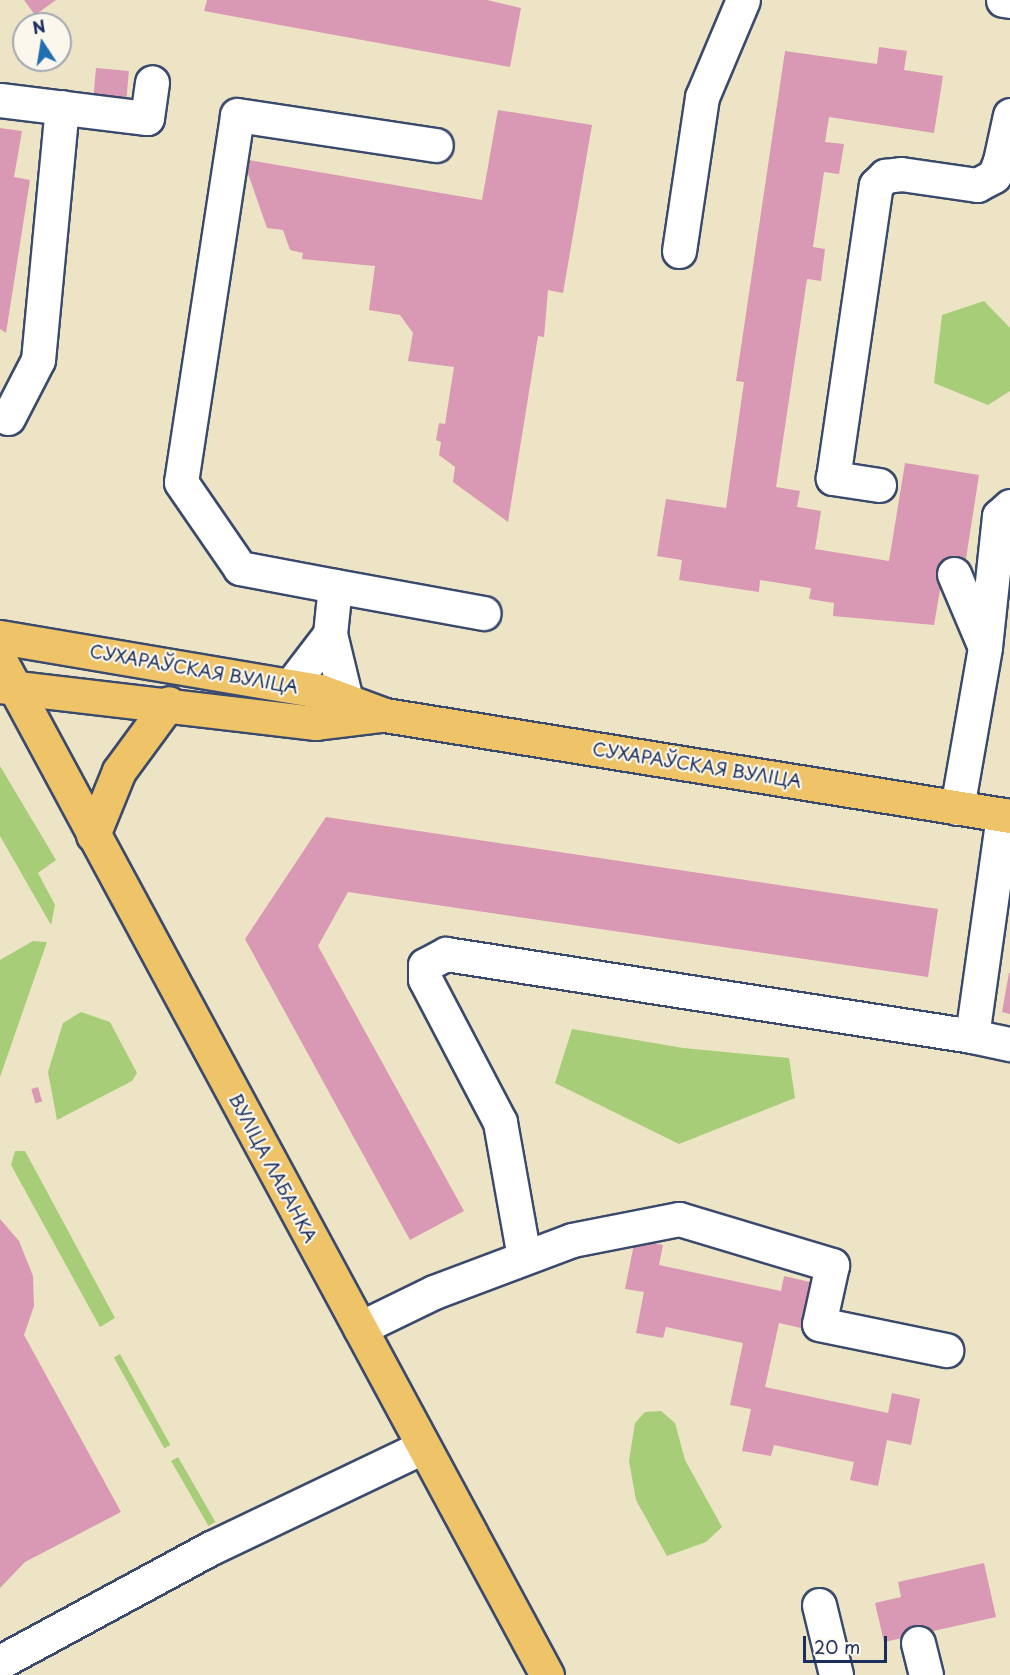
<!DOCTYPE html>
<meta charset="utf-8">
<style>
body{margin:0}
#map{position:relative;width:1010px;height:1675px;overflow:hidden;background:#ece4c5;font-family:"Playpen Sans",sans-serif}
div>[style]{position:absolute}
.green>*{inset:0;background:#a8cd78;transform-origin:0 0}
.building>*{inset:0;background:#d998b3;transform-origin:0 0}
.roads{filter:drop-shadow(2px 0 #3a4a6d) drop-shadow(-2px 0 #3a4a6d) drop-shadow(0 2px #3a4a6d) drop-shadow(0 -2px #3a4a6d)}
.minor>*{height:33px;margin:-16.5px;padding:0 16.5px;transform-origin:16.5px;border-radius:16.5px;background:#fff}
.major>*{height:33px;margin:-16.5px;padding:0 16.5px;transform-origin:16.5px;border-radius:16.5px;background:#efc469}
span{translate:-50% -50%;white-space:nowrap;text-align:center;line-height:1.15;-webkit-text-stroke:4.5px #fbf7ec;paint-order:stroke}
.street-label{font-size:18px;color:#1b2f5e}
.north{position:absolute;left:12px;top:12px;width:60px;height:60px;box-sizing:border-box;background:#fbf7ec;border:2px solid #a1a7b3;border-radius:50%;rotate:348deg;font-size:16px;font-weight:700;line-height:24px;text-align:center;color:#1b2f5e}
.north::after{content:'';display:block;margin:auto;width:21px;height:27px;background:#1f6fb2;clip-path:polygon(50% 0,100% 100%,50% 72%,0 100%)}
.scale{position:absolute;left:803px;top:1636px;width:84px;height:27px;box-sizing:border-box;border:3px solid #1b2f5e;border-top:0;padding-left:8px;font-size:18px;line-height:21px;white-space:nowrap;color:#1b2f5e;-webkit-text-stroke:4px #fbf7ec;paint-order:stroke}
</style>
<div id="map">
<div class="green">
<i style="clip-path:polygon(984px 301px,1010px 328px,1010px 391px,988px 405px,934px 383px,942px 315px)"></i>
<i style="clip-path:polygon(0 766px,56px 860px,38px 873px,55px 905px,51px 925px,0 836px)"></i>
<i style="clip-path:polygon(33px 941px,47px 942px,0 1077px,0 960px)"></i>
<i style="clip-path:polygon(81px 1012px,110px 1022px,137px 1073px,132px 1081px,57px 1120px,48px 1072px,63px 1023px)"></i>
<i style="clip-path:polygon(572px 1029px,683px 1048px,789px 1058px,795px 1098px,679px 1144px,555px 1083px)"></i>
<i style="clip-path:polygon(15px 1151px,25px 1151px,115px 1318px,100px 1327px,11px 1165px)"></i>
<i style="left:120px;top:1354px;width:104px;height:7px;rotate:61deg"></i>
<i style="clip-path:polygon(661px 1411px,675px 1423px,685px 1460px,722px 1527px,706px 1542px,667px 1556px,636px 1500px,629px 1461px,635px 1423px,645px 1412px)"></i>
<i style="left:178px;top:1457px;width:75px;height:8px;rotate:60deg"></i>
</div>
<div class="building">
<i style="clip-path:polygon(24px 0,56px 0,35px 15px)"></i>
<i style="clip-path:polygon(207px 0,487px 0,521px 8px,510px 67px,204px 11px)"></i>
<i style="clip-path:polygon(879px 47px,907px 51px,904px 70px,943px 76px,934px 133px,829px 117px,825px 142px,844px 144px,839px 174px,824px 172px,813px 247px,825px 249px,821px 281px,807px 279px,776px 487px,800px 491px,797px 507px,821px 511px,815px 549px,889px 561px,905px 463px,979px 475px,965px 565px,945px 561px,934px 625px,833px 616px,834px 603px,809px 599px,811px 588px,760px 580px,759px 592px,679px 580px,682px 560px,657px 556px,666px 499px,726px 508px,744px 382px,736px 381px,785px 51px,877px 64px)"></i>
<i style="left:96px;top:68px;width:33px;height:31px;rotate:5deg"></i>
<i style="clip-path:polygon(498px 110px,592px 125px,563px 293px,548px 290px,544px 337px,538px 336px,508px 522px,453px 482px,455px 467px,439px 455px,441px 442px,436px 440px,439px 423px,445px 424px,454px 367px,408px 361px,413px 333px,400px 315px,369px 310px,375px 266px,302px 259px,303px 253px,290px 250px,283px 230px,267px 228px,243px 159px,482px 200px)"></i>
<i style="clip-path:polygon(0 128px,22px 131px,14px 177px,30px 180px,6px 333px,0 329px)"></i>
<i style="clip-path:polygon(326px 817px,938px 909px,928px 977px,348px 892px,318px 946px,464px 1211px,410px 1240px,245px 939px)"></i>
<i style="clip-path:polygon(1009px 973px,1010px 973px,1010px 1014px,1002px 1012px)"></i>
<i style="left:38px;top:1087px;width:15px;height:7px;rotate:74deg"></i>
<i style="clip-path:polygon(0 1219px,19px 1241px,33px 1276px,34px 1306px,24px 1335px,121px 1512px,25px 1562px,0 1588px)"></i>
<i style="clip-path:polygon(635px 1239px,663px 1245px,659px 1265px,781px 1291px,784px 1276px,814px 1283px,805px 1329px,779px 1323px,765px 1387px,888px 1413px,892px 1393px,920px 1399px,911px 1445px,887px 1440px,878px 1486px,850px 1480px,854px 1462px,774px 1445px,771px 1456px,742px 1451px,751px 1409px,730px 1405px,743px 1343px,666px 1327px,663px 1338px,636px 1333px,644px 1292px,625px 1289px)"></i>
<i style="clip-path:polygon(984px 1563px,996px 1617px,884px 1642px,875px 1603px,901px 1597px,898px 1582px)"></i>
</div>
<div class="roads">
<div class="minor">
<i style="left:1003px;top:0;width:7px;rotate:8deg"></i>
<i style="left:0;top:100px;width:148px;rotate:7deg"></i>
<i style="left:147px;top:118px;width:36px;rotate:-82deg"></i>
<i style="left:1000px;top:161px;width:47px;rotate:-77.7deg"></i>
<i style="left:679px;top:251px;width:156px;rotate:-81.5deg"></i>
<i style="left:702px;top:97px;width:105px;rotate:-67.1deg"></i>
<i style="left:8px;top:418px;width:65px;rotate:-62.7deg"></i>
<i style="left:38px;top:360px;width:254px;rotate:-84.6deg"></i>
<i style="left:879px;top:485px;width:47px;rotate:-171.3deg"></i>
<i style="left:833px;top:478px;width:296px;rotate:-81.7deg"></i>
<i style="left:876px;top:185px;width:13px;rotate:-45deg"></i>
<i style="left:885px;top:176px;width:16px;rotate:-7deg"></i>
<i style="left:901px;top:174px;width:77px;rotate:8.2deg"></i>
<i style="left:977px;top:185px;width:19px;rotate:-28deg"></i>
<i style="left:994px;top:176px;width:16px;rotate:-68deg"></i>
<i style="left:1000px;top:161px;width:10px;rotate:11deg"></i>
<i style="left:954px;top:574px;width:77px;rotate:67.1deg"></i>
<i style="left:335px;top:586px;width:151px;rotate:10.3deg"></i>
<i style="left:291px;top:685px;width:64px;rotate:-52.6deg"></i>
<i style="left:346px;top:700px;width:68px;rotate:-103.6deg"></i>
<i style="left:330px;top:634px;width:48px;rotate:-84.1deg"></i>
<i style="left:335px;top:586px;width:97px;rotate:-169.3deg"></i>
<i style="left:240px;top:568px;width:104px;rotate:-124.5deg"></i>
<i style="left:181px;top:482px;width:371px;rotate:-81.3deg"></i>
<i style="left:237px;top:115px;width:201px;rotate:8.6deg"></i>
<i style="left:957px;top:808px;width:163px;rotate:-80.1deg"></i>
<i style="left:985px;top:647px;width:132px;rotate:-83.9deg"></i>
<i style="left:999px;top:516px;width:15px;rotate:-42deg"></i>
<i style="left:972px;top:1036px;width:39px;rotate:12deg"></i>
<i style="left:524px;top:1257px;width:137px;rotate:-100.1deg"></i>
<i style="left:500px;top:1122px;width:161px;rotate:-117.7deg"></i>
<i style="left:425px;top:979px;width:14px;rotate:-90deg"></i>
<i style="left:425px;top:965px;width:24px;rotate:-28deg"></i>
<i style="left:446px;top:954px;width:532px;rotate:8.86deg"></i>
<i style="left:972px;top:1036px;width:223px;rotate:-82deg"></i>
<i style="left:360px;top:1328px;width:82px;rotate:-25.9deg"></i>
<i style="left:434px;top:1292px;width:147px;rotate:-20.6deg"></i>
<i style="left:572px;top:1240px;width:109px;rotate:-11.1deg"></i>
<i style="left:679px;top:1219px;width:160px;rotate:16.7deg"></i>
<i style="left:832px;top:1265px;width:60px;rotate:102.4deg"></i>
<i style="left:819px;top:1324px;width:130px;rotate:11.6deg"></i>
<i style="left:819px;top:1605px;width:72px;rotate:76.3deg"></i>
<i style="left:918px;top:1643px;width:33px;rotate:76deg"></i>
<i style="left:0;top:1662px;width:240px;rotate:-28.4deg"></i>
<i style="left:211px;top:1548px;width:235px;rotate:-25.5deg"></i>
</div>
<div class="major">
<i style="left:0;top:637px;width:325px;rotate:9.6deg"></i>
<i style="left:320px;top:691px;width:69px;rotate:20.3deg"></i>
<i style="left:385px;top:715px;width:633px;rotate:9.18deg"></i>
<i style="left:0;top:660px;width:1153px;rotate:61.68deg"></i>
<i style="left:0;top:686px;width:318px;rotate:6.7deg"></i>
<i style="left:316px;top:723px;width:64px;rotate:-7.1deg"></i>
<i style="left:93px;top:835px;width:69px;rotate:-67.9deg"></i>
<i style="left:119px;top:771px;width:84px;rotate:-53.7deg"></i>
</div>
</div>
<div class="street-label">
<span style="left:194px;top:669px;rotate:10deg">СУХАРАЎСКАЯ ВУЛІЦА</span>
<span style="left:697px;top:765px;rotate:9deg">СУХАРАЎСКАЯ ВУЛІЦА</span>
<span style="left:273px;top:1168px;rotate:62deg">ВУЛІЦА ЛАБАНКА</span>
</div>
<div class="north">N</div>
<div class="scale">20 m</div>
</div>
